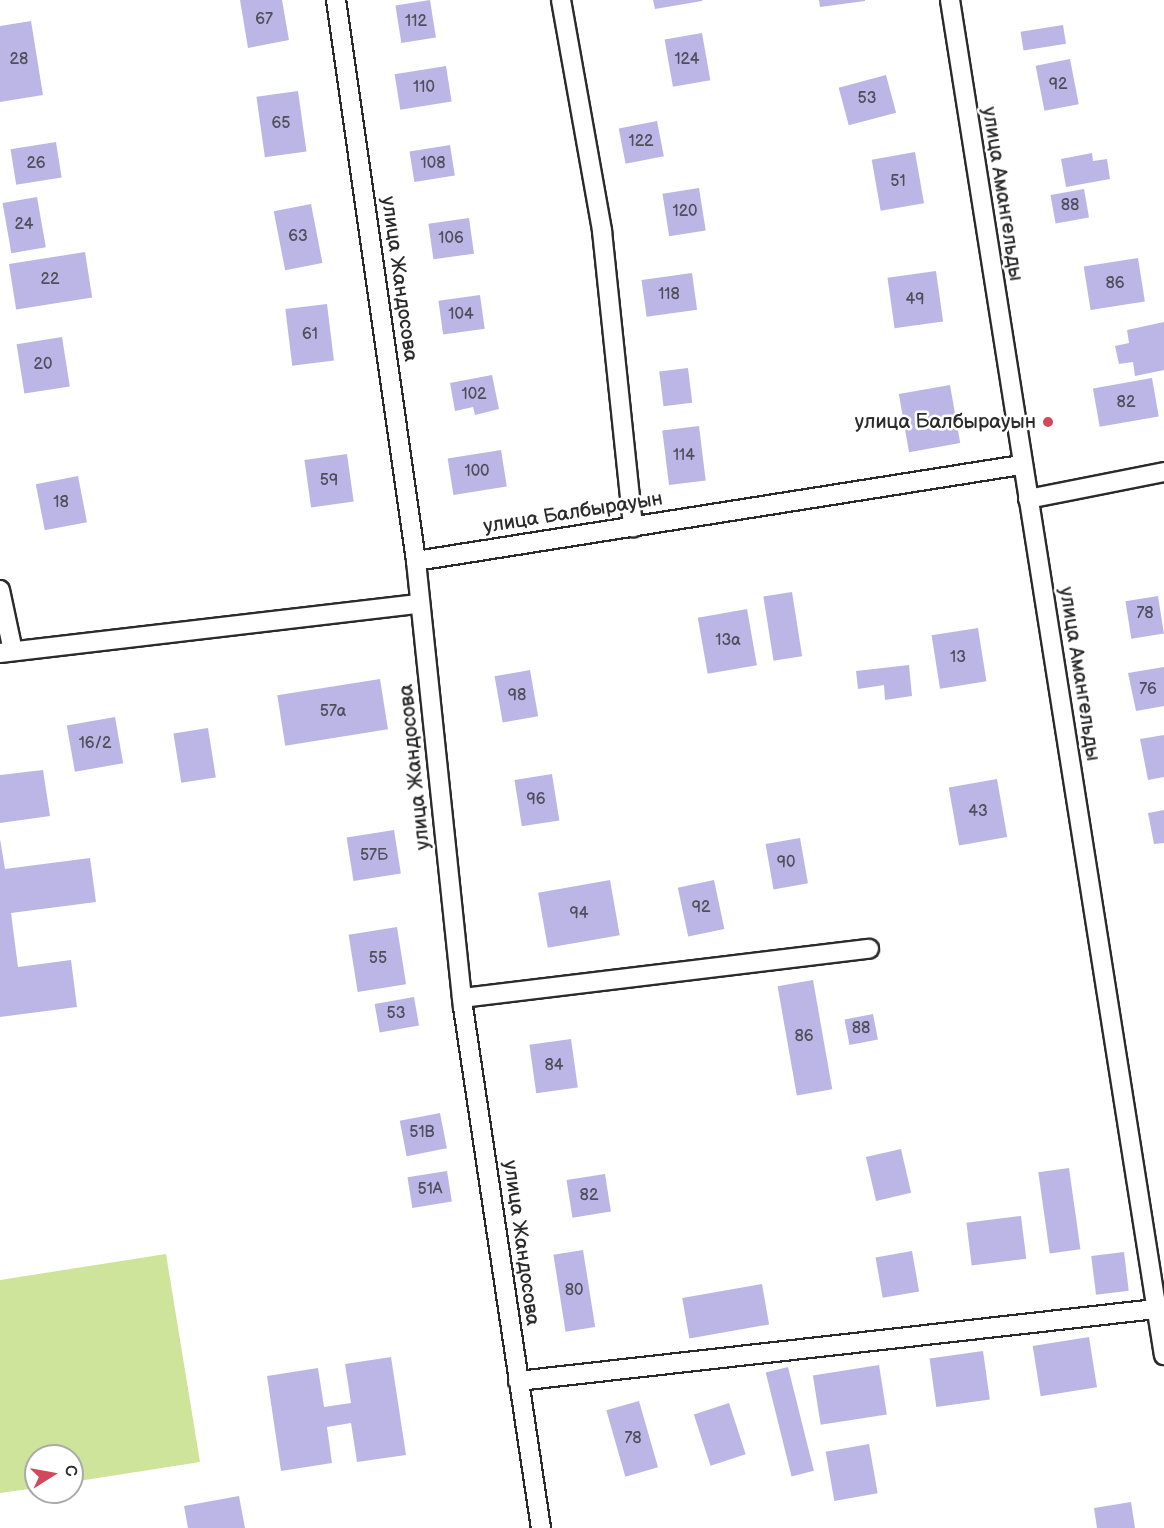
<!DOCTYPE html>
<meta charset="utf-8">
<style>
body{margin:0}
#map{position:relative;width:1164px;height:1528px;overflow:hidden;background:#fff;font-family:"Balsamiq Sans",sans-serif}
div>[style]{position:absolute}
.green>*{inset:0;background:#cee49a}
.building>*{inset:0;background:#bcb6e7;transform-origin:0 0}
.roads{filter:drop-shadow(2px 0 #2b2b2b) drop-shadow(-2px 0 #2b2b2b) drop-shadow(0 2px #2b2b2b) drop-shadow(0 -2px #2b2b2b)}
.minor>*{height:18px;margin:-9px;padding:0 9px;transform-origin:9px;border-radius:9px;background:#fff}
.dots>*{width:16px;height:16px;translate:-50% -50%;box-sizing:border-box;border:3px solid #fff;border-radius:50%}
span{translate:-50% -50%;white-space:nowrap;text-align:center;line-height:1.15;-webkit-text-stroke:5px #fff;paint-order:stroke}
.number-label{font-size:16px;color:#4f4e5a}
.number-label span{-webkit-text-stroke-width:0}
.street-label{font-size:20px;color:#2b2b2b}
.poi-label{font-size:20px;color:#2b2b2b}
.right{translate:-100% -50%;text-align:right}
.north{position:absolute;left:24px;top:1444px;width:60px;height:60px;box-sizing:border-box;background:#fff;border:2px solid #aaa;border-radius:50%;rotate:79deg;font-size:16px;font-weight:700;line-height:24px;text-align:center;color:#2b2b2b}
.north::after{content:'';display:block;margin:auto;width:21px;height:27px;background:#d1495b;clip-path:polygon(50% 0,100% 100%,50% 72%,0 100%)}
</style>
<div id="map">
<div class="green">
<i style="clip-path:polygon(166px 1254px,200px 1462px,72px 1482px,72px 1456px,36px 1456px,36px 1488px,0 1493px,0 1280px)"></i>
</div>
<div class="building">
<i style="clip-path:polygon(240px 0,282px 0,289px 40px,248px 48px)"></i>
<i style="left:430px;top:0;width:38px;height:35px;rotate:81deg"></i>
<i style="clip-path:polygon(653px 0,702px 0,702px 1px,655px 9px)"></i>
<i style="clip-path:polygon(819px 0,865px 0,865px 1px,820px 7px)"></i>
<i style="clip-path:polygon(31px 21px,43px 95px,0 102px,0 26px)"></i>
<i style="left:1063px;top:25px;width:19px;height:43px;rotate:81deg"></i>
<i style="left:702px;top:33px;width:48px;height:38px;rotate:80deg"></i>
<i style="left:1070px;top:59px;width:46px;height:35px;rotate:79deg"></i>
<i style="left:446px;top:66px;width:36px;height:52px;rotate:81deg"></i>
<i style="left:886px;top:75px;width:39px;height:49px;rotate:75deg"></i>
<i style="left:298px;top:91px;width:61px;height:42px;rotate:82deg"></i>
<i style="left:657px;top:121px;width:36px;height:39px;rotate:79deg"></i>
<i style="left:56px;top:142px;width:36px;height:46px;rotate:81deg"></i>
<i style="left:450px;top:145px;width:31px;height:41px;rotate:81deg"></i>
<i style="left:915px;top:152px;width:52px;height:44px;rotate:80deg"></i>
<i style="clip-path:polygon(1092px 153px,1093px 161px,1107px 159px,1110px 179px,1066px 187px,1061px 159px)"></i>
<i style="left:699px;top:188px;width:43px;height:37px;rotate:81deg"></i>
<i style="left:1084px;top:189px;width:29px;height:34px;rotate:80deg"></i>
<i style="left:37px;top:197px;width:51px;height:35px;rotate:80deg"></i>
<i style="left:311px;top:204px;width:60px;height:38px;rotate:79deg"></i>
<i style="left:469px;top:218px;width:36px;height:41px;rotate:82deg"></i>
<i style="left:85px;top:252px;width:46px;height:77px;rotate:81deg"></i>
<i style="left:1138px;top:258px;width:44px;height:55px;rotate:81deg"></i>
<i style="left:936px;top:271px;width:51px;height:49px;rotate:82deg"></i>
<i style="left:692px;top:273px;width:37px;height:51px;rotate:82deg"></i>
<i style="left:480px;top:295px;width:34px;height:42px;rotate:82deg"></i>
<i style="left:327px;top:304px;width:57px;height:42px;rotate:83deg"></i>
<i style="clip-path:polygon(1164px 322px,1164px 370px,1135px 376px,1133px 362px,1119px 364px,1115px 346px,1129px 343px,1127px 330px)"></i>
<i style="left:62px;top:337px;width:50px;height:46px;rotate:81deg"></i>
<i style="left:688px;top:368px;width:35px;height:29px;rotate:83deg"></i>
<i style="clip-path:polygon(492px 375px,499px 409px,475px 415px,473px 407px,455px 411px,450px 383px)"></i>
<i style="left:1152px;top:378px;width:39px;height:60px;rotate:80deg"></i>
<i style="left:950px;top:385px;width:59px;height:52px;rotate:80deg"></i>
<i style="left:699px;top:426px;width:55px;height:37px;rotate:83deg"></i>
<i style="left:501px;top:450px;width:37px;height:54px;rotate:81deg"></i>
<i style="left:347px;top:454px;width:48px;height:43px;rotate:82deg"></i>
<i style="left:78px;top:476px;width:47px;height:43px;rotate:79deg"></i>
<i style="left:792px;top:592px;width:65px;height:29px;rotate:81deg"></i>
<i style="left:1158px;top:596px;width:38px;height:33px;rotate:81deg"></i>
<i style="left:747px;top:609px;width:57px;height:50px;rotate:80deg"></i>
<i style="left:978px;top:628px;width:54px;height:47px;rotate:81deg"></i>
<i style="clip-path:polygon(909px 665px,912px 696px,885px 700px,884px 685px,858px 689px,856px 671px)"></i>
<i style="clip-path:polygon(1164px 667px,1164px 706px,1136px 711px,1128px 673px)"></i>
<i style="left:530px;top:670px;width:47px;height:36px;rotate:80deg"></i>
<i style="left:380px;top:679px;width:51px;height:104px;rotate:81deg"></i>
<i style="left:115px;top:717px;width:47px;height:49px;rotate:80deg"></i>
<i style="left:208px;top:728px;width:50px;height:35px;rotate:81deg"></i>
<i style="clip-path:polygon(1164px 735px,1164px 777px,1148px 780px,1140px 739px)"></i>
<i style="clip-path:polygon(43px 770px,50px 816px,0 823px,0 775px)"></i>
<i style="left:552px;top:774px;width:47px;height:38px;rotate:81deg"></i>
<i style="left:997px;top:779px;width:59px;height:49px;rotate:80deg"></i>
<i style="clip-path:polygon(1164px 810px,1164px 843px,1154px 844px,1148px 813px)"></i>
<i style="left:394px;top:830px;width:44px;height:48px;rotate:81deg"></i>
<i style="left:800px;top:838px;width:46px;height:35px;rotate:80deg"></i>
<i style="clip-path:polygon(0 839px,5px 869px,90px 858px,96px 902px,11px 913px,18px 967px,71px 960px,77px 1007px,0 1017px)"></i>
<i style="left:610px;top:880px;width:56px;height:73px;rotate:80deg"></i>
<i style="left:714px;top:880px;width:50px;height:37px;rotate:78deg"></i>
<i style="left:397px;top:927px;width:58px;height:49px;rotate:81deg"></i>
<i style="left:813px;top:980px;width:111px;height:36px;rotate:80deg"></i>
<i style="left:414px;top:997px;width:29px;height:40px;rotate:80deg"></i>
<i style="left:873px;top:1014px;width:26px;height:29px;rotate:79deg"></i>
<i style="left:571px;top:1039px;width:49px;height:42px;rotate:82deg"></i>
<i style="left:440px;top:1113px;width:36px;height:41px;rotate:79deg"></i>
<i style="left:901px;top:1149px;width:45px;height:36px;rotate:77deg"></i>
<i style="left:1069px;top:1168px;width:82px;height:31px;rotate:82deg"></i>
<i style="left:447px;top:1171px;width:31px;height:40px;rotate:81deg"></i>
<i style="left:605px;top:1174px;width:38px;height:39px;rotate:81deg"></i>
<i style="left:1021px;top:1216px;width:43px;height:55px;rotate:83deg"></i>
<i style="left:583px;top:1250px;width:78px;height:30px;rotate:81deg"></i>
<i style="left:912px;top:1251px;width:41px;height:37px;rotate:80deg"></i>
<i style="left:1124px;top:1252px;width:39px;height:33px;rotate:83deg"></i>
<i style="left:762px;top:1284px;width:41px;height:81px;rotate:80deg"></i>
<i style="left:1089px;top:1337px;width:51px;height:57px;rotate:81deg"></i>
<i style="left:983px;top:1351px;width:49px;height:54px;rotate:82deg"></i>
<i style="clip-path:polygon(391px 1357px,406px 1455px,357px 1462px,351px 1423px,327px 1427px,332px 1463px,281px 1471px,267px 1376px,318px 1368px,324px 1407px,351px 1403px,345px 1364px)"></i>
<i style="left:879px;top:1365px;width:50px;height:67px;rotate:81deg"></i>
<i style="left:788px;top:1367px;width:107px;height:23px;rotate:76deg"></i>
<i style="left:639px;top:1401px;width:69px;height:34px;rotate:74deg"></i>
<i style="left:729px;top:1403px;width:54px;height:37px;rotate:72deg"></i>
<i style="left:869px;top:1444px;width:50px;height:44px;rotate:80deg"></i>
<i style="clip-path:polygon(239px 1496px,245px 1528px,188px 1528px,184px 1506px)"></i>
<i style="clip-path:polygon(1131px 1502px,1135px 1528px,1097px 1528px,1094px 1508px)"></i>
</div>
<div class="roads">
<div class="minor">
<i style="left:336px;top:0;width:567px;rotate:81.88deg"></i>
<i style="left:416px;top:561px;width:448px;rotate:84deg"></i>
<i style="left:463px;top:1007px;width:527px;rotate:81.49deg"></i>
<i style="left:561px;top:0;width:235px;rotate:79.9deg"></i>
<i style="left:602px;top:231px;width:298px;rotate:84deg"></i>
<i style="left:950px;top:0;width:1372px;rotate:81.03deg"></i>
<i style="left:1028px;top:499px;width:139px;rotate:-11.2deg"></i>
<i style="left:416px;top:561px;width:613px;rotate:-9.02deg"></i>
<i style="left:0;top:590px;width:62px;rotate:78deg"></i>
<i style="left:0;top:653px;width:423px;rotate:-6.7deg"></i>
<i style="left:462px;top:998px;width:410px;rotate:-6.9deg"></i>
<i style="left:518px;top:1381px;width:642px;rotate:-6.44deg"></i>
</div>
</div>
<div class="dots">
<i style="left:1048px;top:422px;background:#d1495b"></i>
</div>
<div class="number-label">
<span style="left:264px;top:20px">67</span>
<span style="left:416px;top:22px">112</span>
<span style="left:19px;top:60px">28</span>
<span style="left:687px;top:60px">124</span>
<span style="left:1058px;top:85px">92</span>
<span style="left:424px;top:88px">110</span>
<span style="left:867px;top:99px">53</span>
<span style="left:281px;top:124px">65</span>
<span style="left:641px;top:142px">122</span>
<span style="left:36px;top:164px">26</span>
<span style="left:433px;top:164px">108</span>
<span style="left:898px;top:182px">51</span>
<span style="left:1070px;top:206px">88</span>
<span style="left:685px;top:212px">120</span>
<span style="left:24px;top:225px">24</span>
<span style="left:298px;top:237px">63</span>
<span style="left:451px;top:239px">106</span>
<span style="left:50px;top:280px">22</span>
<span style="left:1115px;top:284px">86</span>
<span style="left:669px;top:295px">118</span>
<span style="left:915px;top:300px">49</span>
<span style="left:461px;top:315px">104</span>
<span style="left:310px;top:335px">61</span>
<span style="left:43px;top:365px">20</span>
<span style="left:474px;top:395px">102</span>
<span style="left:1126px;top:403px">82</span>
<span style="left:684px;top:456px">114</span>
<span style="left:477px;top:472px">100</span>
<span style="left:329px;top:481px">59</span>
<span style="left:61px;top:503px">18</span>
<span style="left:1145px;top:614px">78</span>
<span style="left:728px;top:641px">13а</span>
<span style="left:958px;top:658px">13</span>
<span style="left:1148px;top:690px">76</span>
<span style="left:517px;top:696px">98</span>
<span style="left:333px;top:712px">57а</span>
<span style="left:95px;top:744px">16/2</span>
<span style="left:536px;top:800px">96</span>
<span style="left:978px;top:812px">43</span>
<span style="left:374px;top:856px">57Б</span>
<span style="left:786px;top:863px">90</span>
<span style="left:701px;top:908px">92</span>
<span style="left:579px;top:914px">94</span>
<span style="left:378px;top:959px">55</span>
<span style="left:396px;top:1014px">53</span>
<span style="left:861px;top:1029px">88</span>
<span style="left:804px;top:1037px">86</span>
<span style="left:554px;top:1066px">84</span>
<span style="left:422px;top:1133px">51В</span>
<span style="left:430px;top:1190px">51А</span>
<span style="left:589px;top:1196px">82</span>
<span style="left:574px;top:1291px">80</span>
<span style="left:633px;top:1439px">78</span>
</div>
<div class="street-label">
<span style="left:1002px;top:194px;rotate:81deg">улица Амангельды</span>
<span style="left:399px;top:279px;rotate:82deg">улица Жандосова</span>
<span style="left:573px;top:513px;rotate:-9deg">улица Балбырауын</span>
<span style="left:1079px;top:674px;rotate:81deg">улица Амангельды</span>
<span style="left:415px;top:767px;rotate:-96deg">улица Жандосова</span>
<span style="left:521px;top:1243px;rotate:82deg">улица Жандосова</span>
</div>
<div class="poi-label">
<span class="right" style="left:1036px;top:422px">улица Балбырауын</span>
</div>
<div class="north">С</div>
</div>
